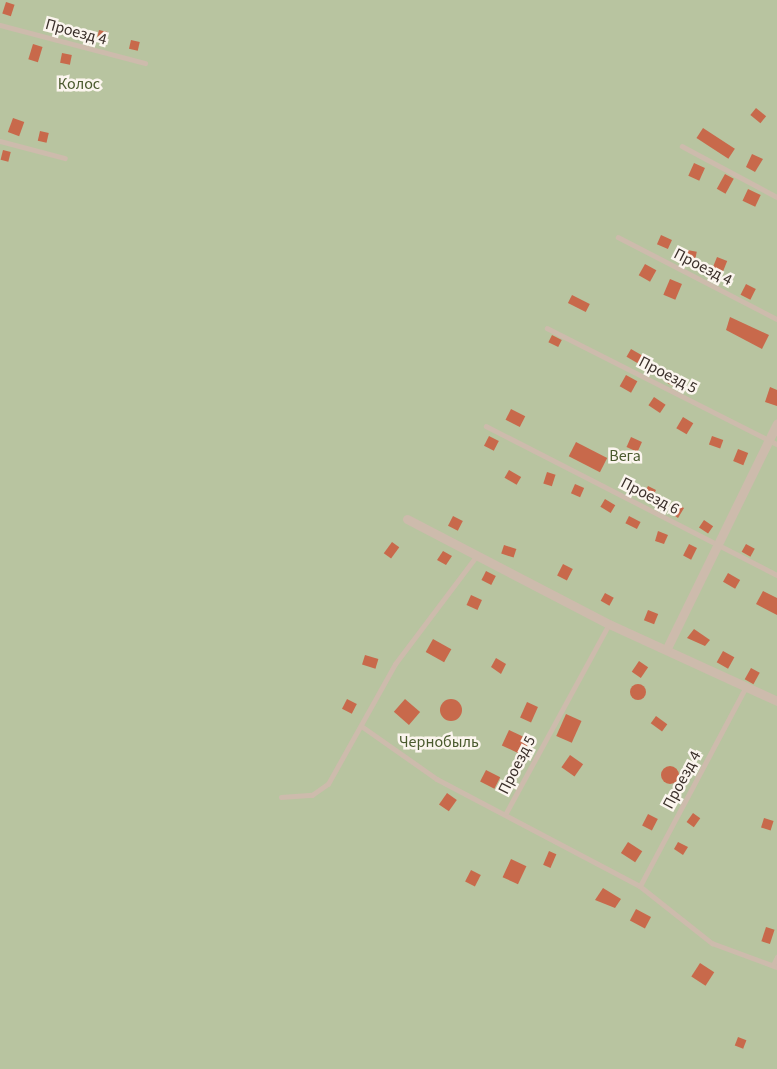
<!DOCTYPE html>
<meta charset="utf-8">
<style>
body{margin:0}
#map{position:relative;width:777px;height:1069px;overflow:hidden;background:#f4ebe1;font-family:"Source Sans 3",sans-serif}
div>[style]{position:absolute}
.green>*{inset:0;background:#b8c4a0;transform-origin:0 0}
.building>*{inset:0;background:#c8694b;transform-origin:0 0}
.round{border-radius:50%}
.service>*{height:4.5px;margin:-2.25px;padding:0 2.25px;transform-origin:2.25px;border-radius:2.25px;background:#cdbbac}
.minor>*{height:9px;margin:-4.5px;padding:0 4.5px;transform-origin:4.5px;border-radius:4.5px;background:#cdbbac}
span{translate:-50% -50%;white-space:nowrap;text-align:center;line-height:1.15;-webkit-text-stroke:5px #fbf5ee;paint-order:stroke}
.street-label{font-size:16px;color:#3b302b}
.park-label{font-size:16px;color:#4a5a2e}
</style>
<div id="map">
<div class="green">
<i style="left:0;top:0;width:777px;height:1069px"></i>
</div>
<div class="building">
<i style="left:6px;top:2px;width:9px;height:12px;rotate:18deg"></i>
<i style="left:99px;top:30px;width:9px;height:10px;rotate:13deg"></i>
<i style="left:131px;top:40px;width:9px;height:9px;rotate:13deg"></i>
<i style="left:33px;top:44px;width:10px;height:16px;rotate:17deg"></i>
<i style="left:62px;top:53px;width:10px;height:10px;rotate:11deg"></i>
<i style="left:756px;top:108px;width:13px;height:9px;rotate:39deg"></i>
<i style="left:13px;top:118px;width:12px;height:15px;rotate:20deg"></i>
<i style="left:703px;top:128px;width:38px;height:12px;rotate:33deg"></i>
<i style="left:40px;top:131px;width:9px;height:10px;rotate:13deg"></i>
<i style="left:3px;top:150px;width:8px;height:10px;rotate:14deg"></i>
<i style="clip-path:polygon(752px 154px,763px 159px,755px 172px,746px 167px)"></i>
<i style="left:694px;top:163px;width:12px;height:14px;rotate:24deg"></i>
<i style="left:725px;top:174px;width:10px;height:17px;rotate:29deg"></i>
<i style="left:748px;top:189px;width:14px;height:13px;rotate:25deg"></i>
<i style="left:661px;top:235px;width:12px;height:10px;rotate:24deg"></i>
<i style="left:682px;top:249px;width:15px;height:8px;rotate:11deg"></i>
<i style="left:717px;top:257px;width:11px;height:15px;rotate:22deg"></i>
<i style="left:645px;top:264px;width:13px;height:13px;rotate:29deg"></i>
<i style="left:670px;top:279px;width:13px;height:17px;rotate:23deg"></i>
<i style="left:746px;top:284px;width:11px;height:12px;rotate:27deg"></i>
<i style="left:572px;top:295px;width:20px;height:9px;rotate:27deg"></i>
<i style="clip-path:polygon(730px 317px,769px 335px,762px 349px,726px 330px)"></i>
<i style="left:552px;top:335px;width:11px;height:8px;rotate:27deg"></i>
<i style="left:631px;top:349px;width:14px;height:9px;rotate:30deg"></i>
<i style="left:668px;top:373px;width:13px;height:9px;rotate:29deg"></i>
<i style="left:626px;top:375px;width:13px;height:13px;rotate:29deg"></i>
<i style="clip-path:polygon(770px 387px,777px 390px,777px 406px,765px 402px)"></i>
<i style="left:654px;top:397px;width:14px;height:10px;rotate:34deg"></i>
<i style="left:511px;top:409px;width:16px;height:12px;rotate:27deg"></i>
<i style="left:683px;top:417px;width:12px;height:13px;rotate:31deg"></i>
<i style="left:489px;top:436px;width:11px;height:11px;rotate:27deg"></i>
<i style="left:712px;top:436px;width:12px;height:9px;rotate:20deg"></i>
<i style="left:631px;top:437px;width:12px;height:11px;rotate:24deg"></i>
<i style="left:576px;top:442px;width:35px;height:16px;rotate:27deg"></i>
<i style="left:738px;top:449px;width:11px;height:13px;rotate:22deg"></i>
<i style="left:509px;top:470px;width:14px;height:9px;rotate:30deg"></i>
<i style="left:547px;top:472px;width:9px;height:12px;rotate:18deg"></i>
<i style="left:575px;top:484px;width:10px;height:10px;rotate:24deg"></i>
<i style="left:648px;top:486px;width:9px;height:13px;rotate:27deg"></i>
<i style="left:605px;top:499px;width:12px;height:9px;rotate:31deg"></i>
<i style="clip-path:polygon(676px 504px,684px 508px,678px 518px,671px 513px)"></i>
<i style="left:453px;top:516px;width:11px;height:11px;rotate:27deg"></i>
<i style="left:629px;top:516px;width:13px;height:8px;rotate:27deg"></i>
<i style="left:704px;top:520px;width:11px;height:9px;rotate:34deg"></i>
<i style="clip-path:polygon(658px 531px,668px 535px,664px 544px,655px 541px)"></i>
<i style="left:392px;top:542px;width:9px;height:14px;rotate:36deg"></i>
<i style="left:689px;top:544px;width:9px;height:13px;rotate:27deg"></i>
<i style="left:746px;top:544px;width:10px;height:9px;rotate:29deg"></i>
<i style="left:504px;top:545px;width:13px;height:9px;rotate:18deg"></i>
<i style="clip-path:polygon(443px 551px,452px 556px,446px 565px,437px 560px)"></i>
<i style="left:563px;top:564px;width:11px;height:13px;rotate:27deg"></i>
<i style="left:486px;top:571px;width:11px;height:10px;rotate:27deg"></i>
<i style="left:728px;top:573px;width:14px;height:10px;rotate:30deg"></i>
<i style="clip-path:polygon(763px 591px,777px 598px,777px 615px,756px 604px)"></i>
<i style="left:605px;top:593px;width:10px;height:9px;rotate:29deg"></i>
<i style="left:471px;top:595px;width:12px;height:11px;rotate:24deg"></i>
<i style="left:648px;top:610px;width:11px;height:11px;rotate:22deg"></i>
<i style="clip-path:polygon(694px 629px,710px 640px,705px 646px,687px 638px)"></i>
<i style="left:433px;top:639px;width:21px;height:15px;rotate:29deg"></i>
<i style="left:723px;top:651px;width:13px;height:13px;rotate:29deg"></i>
<i style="left:365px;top:655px;width:14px;height:10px;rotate:17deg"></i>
<i style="clip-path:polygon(496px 658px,506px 664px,501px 674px,491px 667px)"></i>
<i style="left:639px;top:661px;width:11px;height:13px;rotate:34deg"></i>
<i style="left:751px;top:668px;width:10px;height:13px;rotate:29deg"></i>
<i class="round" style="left:630px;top:684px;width:16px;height:16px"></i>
<i style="left:347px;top:699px;width:11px;height:11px;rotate:27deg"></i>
<i style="left:405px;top:699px;width:20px;height:17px;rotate:41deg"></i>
<i class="round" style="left:440px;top:699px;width:22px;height:22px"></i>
<i style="left:527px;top:702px;width:12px;height:17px;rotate:24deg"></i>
<i style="left:566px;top:714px;width:17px;height:24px;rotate:24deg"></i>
<i style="left:656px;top:716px;width:14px;height:9px;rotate:36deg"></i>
<i style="left:509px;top:730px;width:23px;height:17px;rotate:25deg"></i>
<i style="left:570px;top:755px;width:16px;height:15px;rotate:35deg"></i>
<i class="round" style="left:661px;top:766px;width:18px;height:18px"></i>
<i style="left:486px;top:770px;width:16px;height:13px;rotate:27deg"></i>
<i style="left:447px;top:793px;width:12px;height:14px;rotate:35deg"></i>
<i style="left:693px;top:813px;width:9px;height:11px;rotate:36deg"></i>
<i style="left:648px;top:814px;width:11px;height:13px;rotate:27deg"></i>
<i style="left:764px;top:818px;width:10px;height:10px;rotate:17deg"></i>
<i style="left:628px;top:842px;width:17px;height:13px;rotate:33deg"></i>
<i style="clip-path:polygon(678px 842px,688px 847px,683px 855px,674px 849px)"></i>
<i style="left:549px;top:851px;width:8px;height:15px;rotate:23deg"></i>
<i style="left:511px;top:859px;width:17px;height:20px;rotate:25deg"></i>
<i style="left:471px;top:870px;width:11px;height:13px;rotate:27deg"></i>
<i style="clip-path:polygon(603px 888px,621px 899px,615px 908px,595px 900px)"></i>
<i style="left:636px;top:909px;width:17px;height:13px;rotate:28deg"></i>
<i style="left:766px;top:927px;width:9px;height:15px;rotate:18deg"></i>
<i style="left:700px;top:963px;width:17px;height:16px;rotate:33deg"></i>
<i style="left:738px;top:1037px;width:9px;height:9px;rotate:21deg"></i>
</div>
<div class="service">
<i style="left:0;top:25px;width:150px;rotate:14.7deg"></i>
<i style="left:0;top:141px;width:67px;rotate:14.7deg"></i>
<i style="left:682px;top:146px;width:108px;rotate:28.2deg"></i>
<i style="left:618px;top:237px;width:179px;rotate:27.3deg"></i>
<i style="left:547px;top:328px;width:258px;rotate:26.8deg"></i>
<i style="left:486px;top:426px;width:327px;rotate:27.1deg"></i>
<i style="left:363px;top:727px;width:90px;rotate:35.1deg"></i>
<i style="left:437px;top:779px;width:229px;rotate:27.8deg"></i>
<i style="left:640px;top:886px;width:92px;rotate:38.4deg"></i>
<i style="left:712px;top:943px;width:69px;rotate:20.3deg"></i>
<i style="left:281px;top:797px;width:31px;rotate:-4deg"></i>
<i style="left:312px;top:795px;width:19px;rotate:-35deg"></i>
<i style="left:328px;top:784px;width:137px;rotate:-60.8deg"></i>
<i style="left:395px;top:664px;width:136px;rotate:-53deg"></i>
<i style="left:506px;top:813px;width:215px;rotate:-61.4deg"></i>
<i style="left:640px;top:886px;width:225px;rotate:-62deg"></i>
<i style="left:773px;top:965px;width:9px;rotate:-63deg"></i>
</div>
<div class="minor">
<i style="left:407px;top:519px;width:228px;rotate:27.5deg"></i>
<i style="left:609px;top:624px;width:185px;rotate:24.6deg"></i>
<i style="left:667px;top:648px;width:250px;rotate:-63.9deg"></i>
</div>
<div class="street-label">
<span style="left:76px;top:32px;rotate:15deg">Проезд 4</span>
<span style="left:703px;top:267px;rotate:27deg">Проезд 4</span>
<span style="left:668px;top:375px;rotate:27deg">Проезд 5</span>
<span style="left:650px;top:496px;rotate:27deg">Проезд 6</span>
<span style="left:517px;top:765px;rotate:-63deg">Проезд 5</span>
<span style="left:682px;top:780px;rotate:-62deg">Проезд 4</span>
</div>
<div class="park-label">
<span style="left:79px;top:84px">Колос</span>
<span style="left:625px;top:456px">Вега</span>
<span style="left:439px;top:742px">Чернобыль</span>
</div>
</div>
